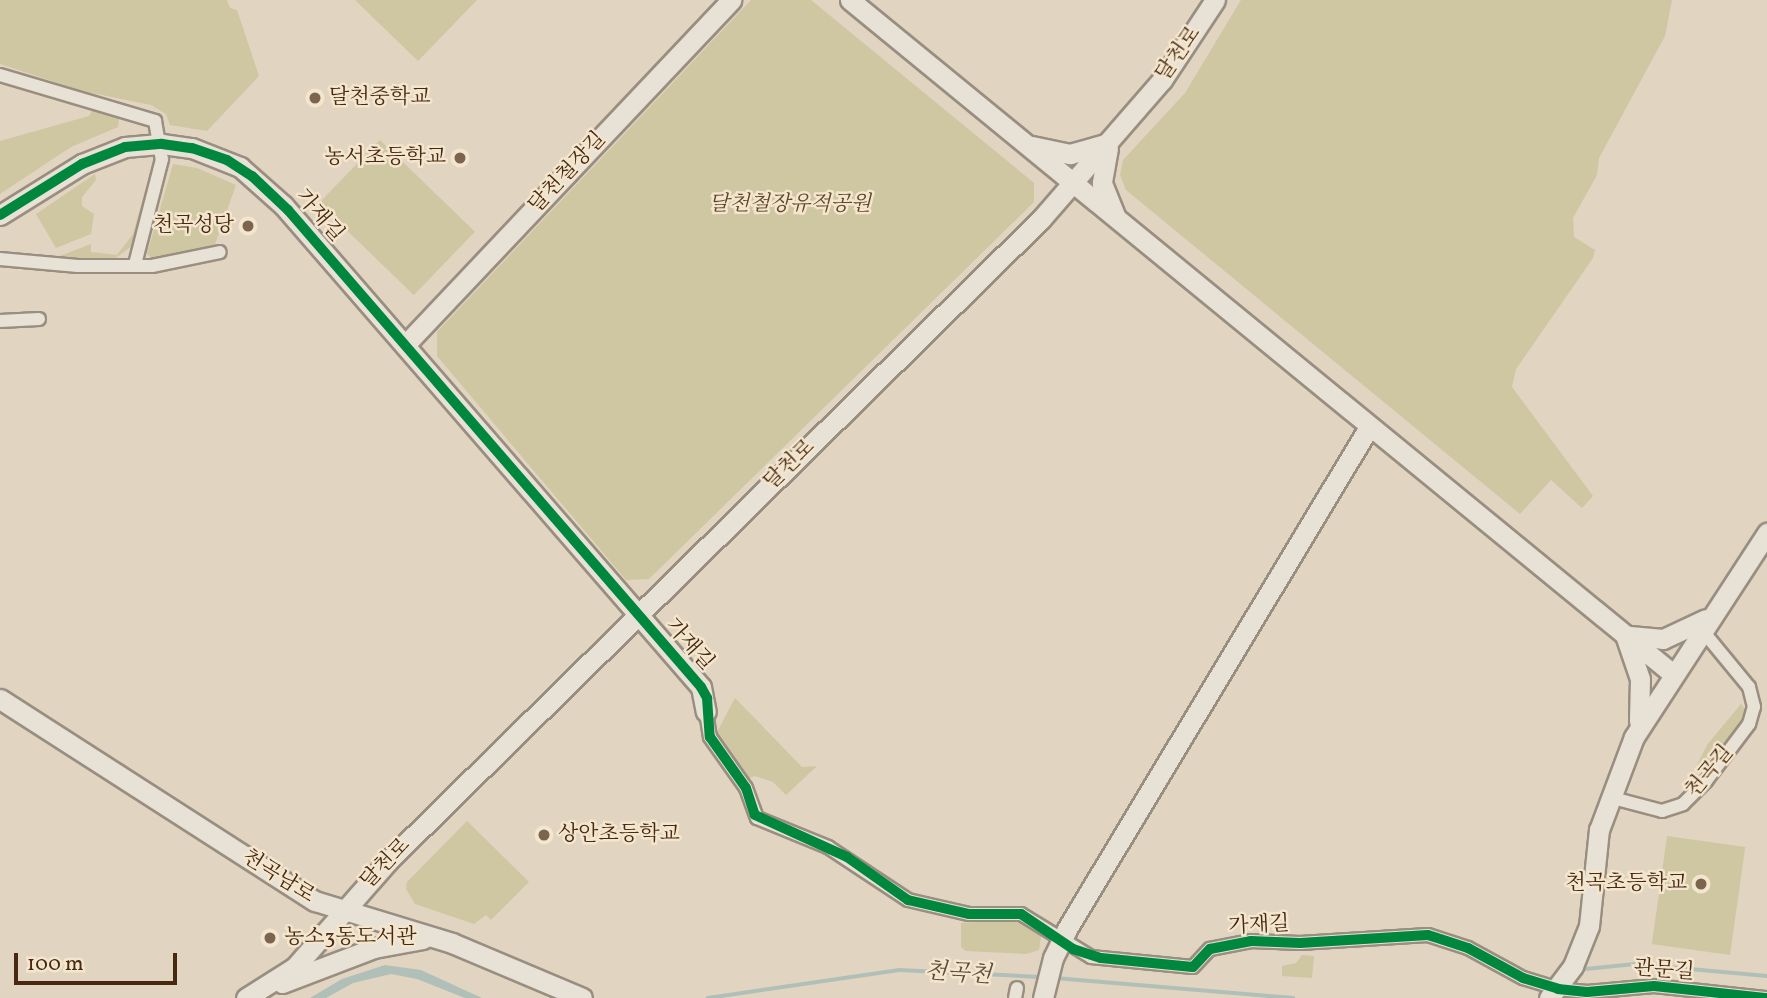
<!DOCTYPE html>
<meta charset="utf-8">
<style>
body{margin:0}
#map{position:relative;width:1767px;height:998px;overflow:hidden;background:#e1d4c0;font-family:Vollkorn,"Noto Serif KR",serif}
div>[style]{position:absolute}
.green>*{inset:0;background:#cec7a1;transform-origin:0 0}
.water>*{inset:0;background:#b0c0b8}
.stream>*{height:3.5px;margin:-1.75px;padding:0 1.75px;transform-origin:1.75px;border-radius:1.75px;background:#b0c0b8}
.roads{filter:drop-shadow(2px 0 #998e80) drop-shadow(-2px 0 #998e80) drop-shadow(0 2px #998e80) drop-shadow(0 -2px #998e80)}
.street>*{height:12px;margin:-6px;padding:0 6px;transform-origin:6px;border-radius:6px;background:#e7e1d6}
.secondary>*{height:19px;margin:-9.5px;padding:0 9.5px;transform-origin:9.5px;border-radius:9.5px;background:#e7e1d6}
.cycleway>*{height:10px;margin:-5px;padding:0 5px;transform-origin:5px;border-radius:5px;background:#00873e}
.dots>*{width:19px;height:19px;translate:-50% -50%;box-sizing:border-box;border:4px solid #f4e6ce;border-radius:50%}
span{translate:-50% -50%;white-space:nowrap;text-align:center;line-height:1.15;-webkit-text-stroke:5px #f4e6ce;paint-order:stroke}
.street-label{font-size:21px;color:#462910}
.poi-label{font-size:21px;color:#462910}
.left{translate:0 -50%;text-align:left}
.right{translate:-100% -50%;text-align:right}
.park-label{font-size:21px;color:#5e4728;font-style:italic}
.water-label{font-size:23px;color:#5b4d39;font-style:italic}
.scale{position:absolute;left:14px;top:953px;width:163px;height:32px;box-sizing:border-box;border:4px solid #462910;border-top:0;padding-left:9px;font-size:21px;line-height:24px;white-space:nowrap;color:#462910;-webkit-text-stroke:5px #f4e6ce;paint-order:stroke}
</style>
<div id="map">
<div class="green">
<i style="clip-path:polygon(0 0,227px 0,230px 8px,237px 10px,259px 76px,207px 131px,170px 125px,166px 114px,151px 105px,82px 91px,0 64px)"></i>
<i style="clip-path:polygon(355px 0,477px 0,418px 61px)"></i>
<i style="clip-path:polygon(751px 0,811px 0,1034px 183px,1034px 202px,649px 579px,626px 580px,437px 356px,437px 332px)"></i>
<i style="clip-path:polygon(1241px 0,1672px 0,1665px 36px,1599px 158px,1597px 175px,1573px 218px,1574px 237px,1595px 250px,1593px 258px,1516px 369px,1512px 387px,1593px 496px,1582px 508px,1551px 480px,1520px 514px,1126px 190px,1120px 175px,1123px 160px,1185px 93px)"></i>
<i style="clip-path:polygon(92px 111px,119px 118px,118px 127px,71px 147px,0 194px,0 141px,89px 116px)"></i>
<i style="left:380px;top:140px;width:132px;height:88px;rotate:44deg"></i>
<i style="clip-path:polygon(153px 162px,156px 163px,135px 242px,129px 248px,116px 258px,102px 260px,52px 259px,91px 244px,91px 252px,117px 255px,133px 234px)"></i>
<i style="clip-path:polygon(173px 164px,197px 168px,236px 185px,214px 247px,153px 260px,147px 254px)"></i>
<i style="clip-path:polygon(95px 174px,96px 180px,82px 197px,82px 206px,94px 214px,91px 234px,56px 248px,36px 214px)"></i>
<i style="clip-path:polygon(735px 698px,802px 767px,817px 766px,786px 795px,773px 782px,755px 776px,747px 779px,716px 734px)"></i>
<i style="clip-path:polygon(1741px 704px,1747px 712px,1741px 723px,1701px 769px,1697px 765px,1707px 745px)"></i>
<i style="clip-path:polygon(467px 821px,529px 882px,491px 920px,486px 915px,474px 924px,415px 904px,406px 889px,407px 882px)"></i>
<i style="left:1667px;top:836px;width:79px;height:109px;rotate:8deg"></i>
<i style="clip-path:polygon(1023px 919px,1042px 930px,1039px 950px,1026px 954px,966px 951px,961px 947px,961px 923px)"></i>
<i style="clip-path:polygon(1302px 955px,1314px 956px,1312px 978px,1282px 976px,1282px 966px,1296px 963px)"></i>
</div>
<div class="water">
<i style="clip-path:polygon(385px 965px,421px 970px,482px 998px,465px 998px,417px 979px,391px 974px,353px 983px,326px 998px,310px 998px,342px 979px)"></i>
</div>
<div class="stream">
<i style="left:1586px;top:969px;width:49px;rotate:-5.8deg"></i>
<i style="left:1635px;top:964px;width:133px;rotate:5.2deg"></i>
<i style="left:1055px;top:978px;width:239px;rotate:4.8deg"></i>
<i style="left:708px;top:998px;width:193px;rotate:-8.3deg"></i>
<i style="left:899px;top:970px;width:141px;rotate:2.8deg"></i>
</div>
<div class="roads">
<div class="street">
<i style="left:0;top:75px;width:162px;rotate:16.5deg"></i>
<i style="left:155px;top:121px;width:39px;rotate:80deg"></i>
<i style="left:162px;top:159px;width:108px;rotate:104.4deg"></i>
<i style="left:0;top:259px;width:78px;rotate:5.1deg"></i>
<i style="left:78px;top:266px;width:74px"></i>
<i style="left:152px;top:266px;width:69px;rotate:-11.6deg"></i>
<i style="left:0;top:321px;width:39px;rotate:-3deg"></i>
<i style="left:706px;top:712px;width:25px;rotate:81deg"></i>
<i style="left:710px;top:737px;width:62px;rotate:54.8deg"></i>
<i style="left:746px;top:788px;width:32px;rotate:70deg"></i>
<i style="left:757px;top:818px;width:77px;rotate:22.2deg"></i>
<i style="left:828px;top:847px;width:96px;rotate:33.5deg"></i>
<i style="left:908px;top:900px;width:63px;rotate:12.9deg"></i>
<i style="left:969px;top:914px;width:52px"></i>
<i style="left:1021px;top:914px;width:82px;rotate:31.6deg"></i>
<i style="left:1091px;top:957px;width:102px;rotate:5.6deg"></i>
<i style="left:1193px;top:967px;width:25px;rotate:-47deg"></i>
<i style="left:1210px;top:949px;width:42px;rotate:-11deg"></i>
<i style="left:1251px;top:941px;width:49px;rotate:2.3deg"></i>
<i style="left:1300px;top:943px;width:128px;rotate:-3.6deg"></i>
<i style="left:1428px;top:935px;width:42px;rotate:18deg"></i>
<i style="left:1468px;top:948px;width:63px;rotate:28.6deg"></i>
<i style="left:1523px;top:978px;width:37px;rotate:17deg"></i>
<i style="left:1558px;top:989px;width:29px;rotate:6deg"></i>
<i style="left:1587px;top:992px;width:67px;rotate:-5.1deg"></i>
<i style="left:1654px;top:986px;width:114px;rotate:6.1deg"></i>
<i style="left:1609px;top:797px;width:55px;rotate:14.8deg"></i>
<i style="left:1662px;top:811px;width:22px;rotate:-18deg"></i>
<i style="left:1683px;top:804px;width:33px;rotate:-45deg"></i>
<i style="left:1706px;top:781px;width:71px;rotate:-53deg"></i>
<i style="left:1749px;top:724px;width:18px;rotate:-74deg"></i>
<i style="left:1754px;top:707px;width:21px;rotate:-104deg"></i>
<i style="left:1749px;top:687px;width:74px;rotate:-129.5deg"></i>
<i style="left:1015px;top:998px;width:10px;rotate:-79deg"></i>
</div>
<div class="secondary">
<i style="left:850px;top:0;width:1064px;rotate:39.32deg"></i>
<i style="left:1032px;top:146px;width:39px;rotate:12deg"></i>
<i style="left:1070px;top:154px;width:35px;rotate:-16deg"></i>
<i style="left:1108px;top:148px;width:36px;rotate:100deg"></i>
<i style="left:1102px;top:183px;width:35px;rotate:68deg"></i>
<i style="left:0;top:215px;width:97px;rotate:-31.9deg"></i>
<i style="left:82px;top:164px;width:46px;rotate:-21.6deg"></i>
<i style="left:125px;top:147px;width:37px;rotate:-5deg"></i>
<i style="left:162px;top:144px;width:30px;rotate:8deg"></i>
<i style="left:192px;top:148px;width:52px;rotate:21.6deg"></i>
<i style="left:240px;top:167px;width:57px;rotate:41.5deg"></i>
<i style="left:283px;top:205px;width:638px;rotate:49.07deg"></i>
<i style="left:701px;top:687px;width:25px;rotate:79deg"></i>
<i style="left:405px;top:345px;width:475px;rotate:-46.6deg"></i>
<i style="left:1630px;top:636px;width:33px;rotate:5deg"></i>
<i style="left:1663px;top:639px;width:47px;rotate:-24.9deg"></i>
<i style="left:1626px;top:638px;width:43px;rotate:71.1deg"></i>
<i style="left:1640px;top:679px;width:42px;rotate:91.4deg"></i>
<i style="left:0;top:699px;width:374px;rotate:32.7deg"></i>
<i style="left:315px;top:901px;width:143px;rotate:17deg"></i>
<i style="left:452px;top:943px;width:141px;rotate:22.9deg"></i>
<i style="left:282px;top:983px;width:98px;rotate:-20.8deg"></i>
<i style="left:374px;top:948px;width:50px;rotate:-10.4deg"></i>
<i style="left:246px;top:998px;width:58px;rotate:-32.3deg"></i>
<i style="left:295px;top:967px;width:141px;rotate:-48.7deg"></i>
<i style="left:388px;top:861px;width:916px;rotate:-44.51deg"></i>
<i style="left:1041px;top:219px;width:184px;rotate:-49deg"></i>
<i style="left:1162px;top:80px;width:96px;rotate:-56.5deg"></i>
<i style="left:1043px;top:998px;width:41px;rotate:-76deg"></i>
<i style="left:1053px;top:958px;width:32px;rotate:-64deg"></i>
<i style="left:1067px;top:929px;width:586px;rotate:-58.97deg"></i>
<i style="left:1549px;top:998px;width:40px;rotate:-53deg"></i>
<i style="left:1573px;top:966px;width:43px;rotate:-68.2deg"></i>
<i style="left:1589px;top:926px;width:97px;rotate:-84.1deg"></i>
<i style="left:1599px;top:830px;width:99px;rotate:-69.4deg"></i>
<i style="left:1634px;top:737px;width:244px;rotate:-56.9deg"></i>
</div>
</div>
<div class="cycleway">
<i style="left:0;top:215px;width:97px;rotate:-31.9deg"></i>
<i style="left:82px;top:164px;width:46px;rotate:-21.6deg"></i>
<i style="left:125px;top:147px;width:37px;rotate:-5deg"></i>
<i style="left:162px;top:144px;width:30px;rotate:8deg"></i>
<i style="left:192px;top:148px;width:37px;rotate:19deg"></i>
<i style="left:227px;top:160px;width:30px;rotate:33deg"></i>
<i style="left:252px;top:176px;width:50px;rotate:43.4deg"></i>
<i style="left:288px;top:210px;width:631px;rotate:49.11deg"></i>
<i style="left:701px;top:687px;width:13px;rotate:61deg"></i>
<i style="left:707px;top:698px;width:39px;rotate:86deg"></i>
<i style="left:710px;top:737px;width:62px;rotate:54.8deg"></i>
<i style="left:746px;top:788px;width:28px;rotate:72deg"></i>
<i style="left:755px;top:815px;width:101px;rotate:24.5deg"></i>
<i style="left:847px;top:857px;width:75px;rotate:35.2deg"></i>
<i style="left:908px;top:900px;width:63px;rotate:12.9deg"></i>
<i style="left:969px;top:914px;width:52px"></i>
<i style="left:1021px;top:914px;width:63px;rotate:33.9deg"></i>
<i style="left:1073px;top:949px;width:29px;rotate:18deg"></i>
<i style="left:1101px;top:958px;width:92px;rotate:5.6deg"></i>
<i style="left:1193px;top:967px;width:25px;rotate:-47deg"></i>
<i style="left:1210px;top:949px;width:42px;rotate:-11deg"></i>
<i style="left:1251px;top:941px;width:49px;rotate:2.3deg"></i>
<i style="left:1300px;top:943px;width:128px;rotate:-3.6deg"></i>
<i style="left:1428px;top:935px;width:42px;rotate:18deg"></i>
<i style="left:1468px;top:948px;width:63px;rotate:28.6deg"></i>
<i style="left:1523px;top:978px;width:37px;rotate:17deg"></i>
<i style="left:1558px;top:989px;width:29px;rotate:6deg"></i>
<i style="left:1587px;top:992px;width:67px;rotate:-5.1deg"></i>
<i style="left:1654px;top:986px;width:114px;rotate:6.1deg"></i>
</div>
<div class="dots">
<i style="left:315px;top:98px;background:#7c654e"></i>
<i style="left:460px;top:158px;background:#7c654e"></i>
<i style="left:248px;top:226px;background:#7c654e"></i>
<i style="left:544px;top:835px;background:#7c654e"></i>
<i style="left:1701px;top:884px;background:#7c654e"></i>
<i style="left:270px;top:938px;background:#7c654e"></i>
</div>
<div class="street-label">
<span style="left:1179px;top:54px;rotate:-55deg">달천로</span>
<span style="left:568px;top:173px;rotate:-47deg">달천철장길</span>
<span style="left:319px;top:216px;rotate:49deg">가재길</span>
<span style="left:790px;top:465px;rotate:-44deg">달천로</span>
<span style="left:689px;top:645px;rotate:48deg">가재길</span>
<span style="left:1710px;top:772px;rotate:-50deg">천곡길</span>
<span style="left:386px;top:864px;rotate:-46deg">달천로</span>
<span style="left:278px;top:877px;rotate:32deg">천곡남로</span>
<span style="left:1259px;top:926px;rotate:-3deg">가재길</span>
<span style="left:1664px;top:971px;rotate:4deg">관문길</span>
</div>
<div class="poi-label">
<span class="left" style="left:329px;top:98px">달천중학교</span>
<span class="right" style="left:446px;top:158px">농서초등학교</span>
<span class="right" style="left:234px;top:226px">천곡성당</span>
<span class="left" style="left:558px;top:835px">상안초등학교</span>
<span class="right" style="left:1687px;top:884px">천곡초등학교</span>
<span class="left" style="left:284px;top:938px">농소3동도서관</span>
</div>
<div class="park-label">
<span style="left:790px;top:205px">달천철장유적공원</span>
</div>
<div class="water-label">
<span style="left:958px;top:974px;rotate:4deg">천곡천</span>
</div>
<div class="scale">100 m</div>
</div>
